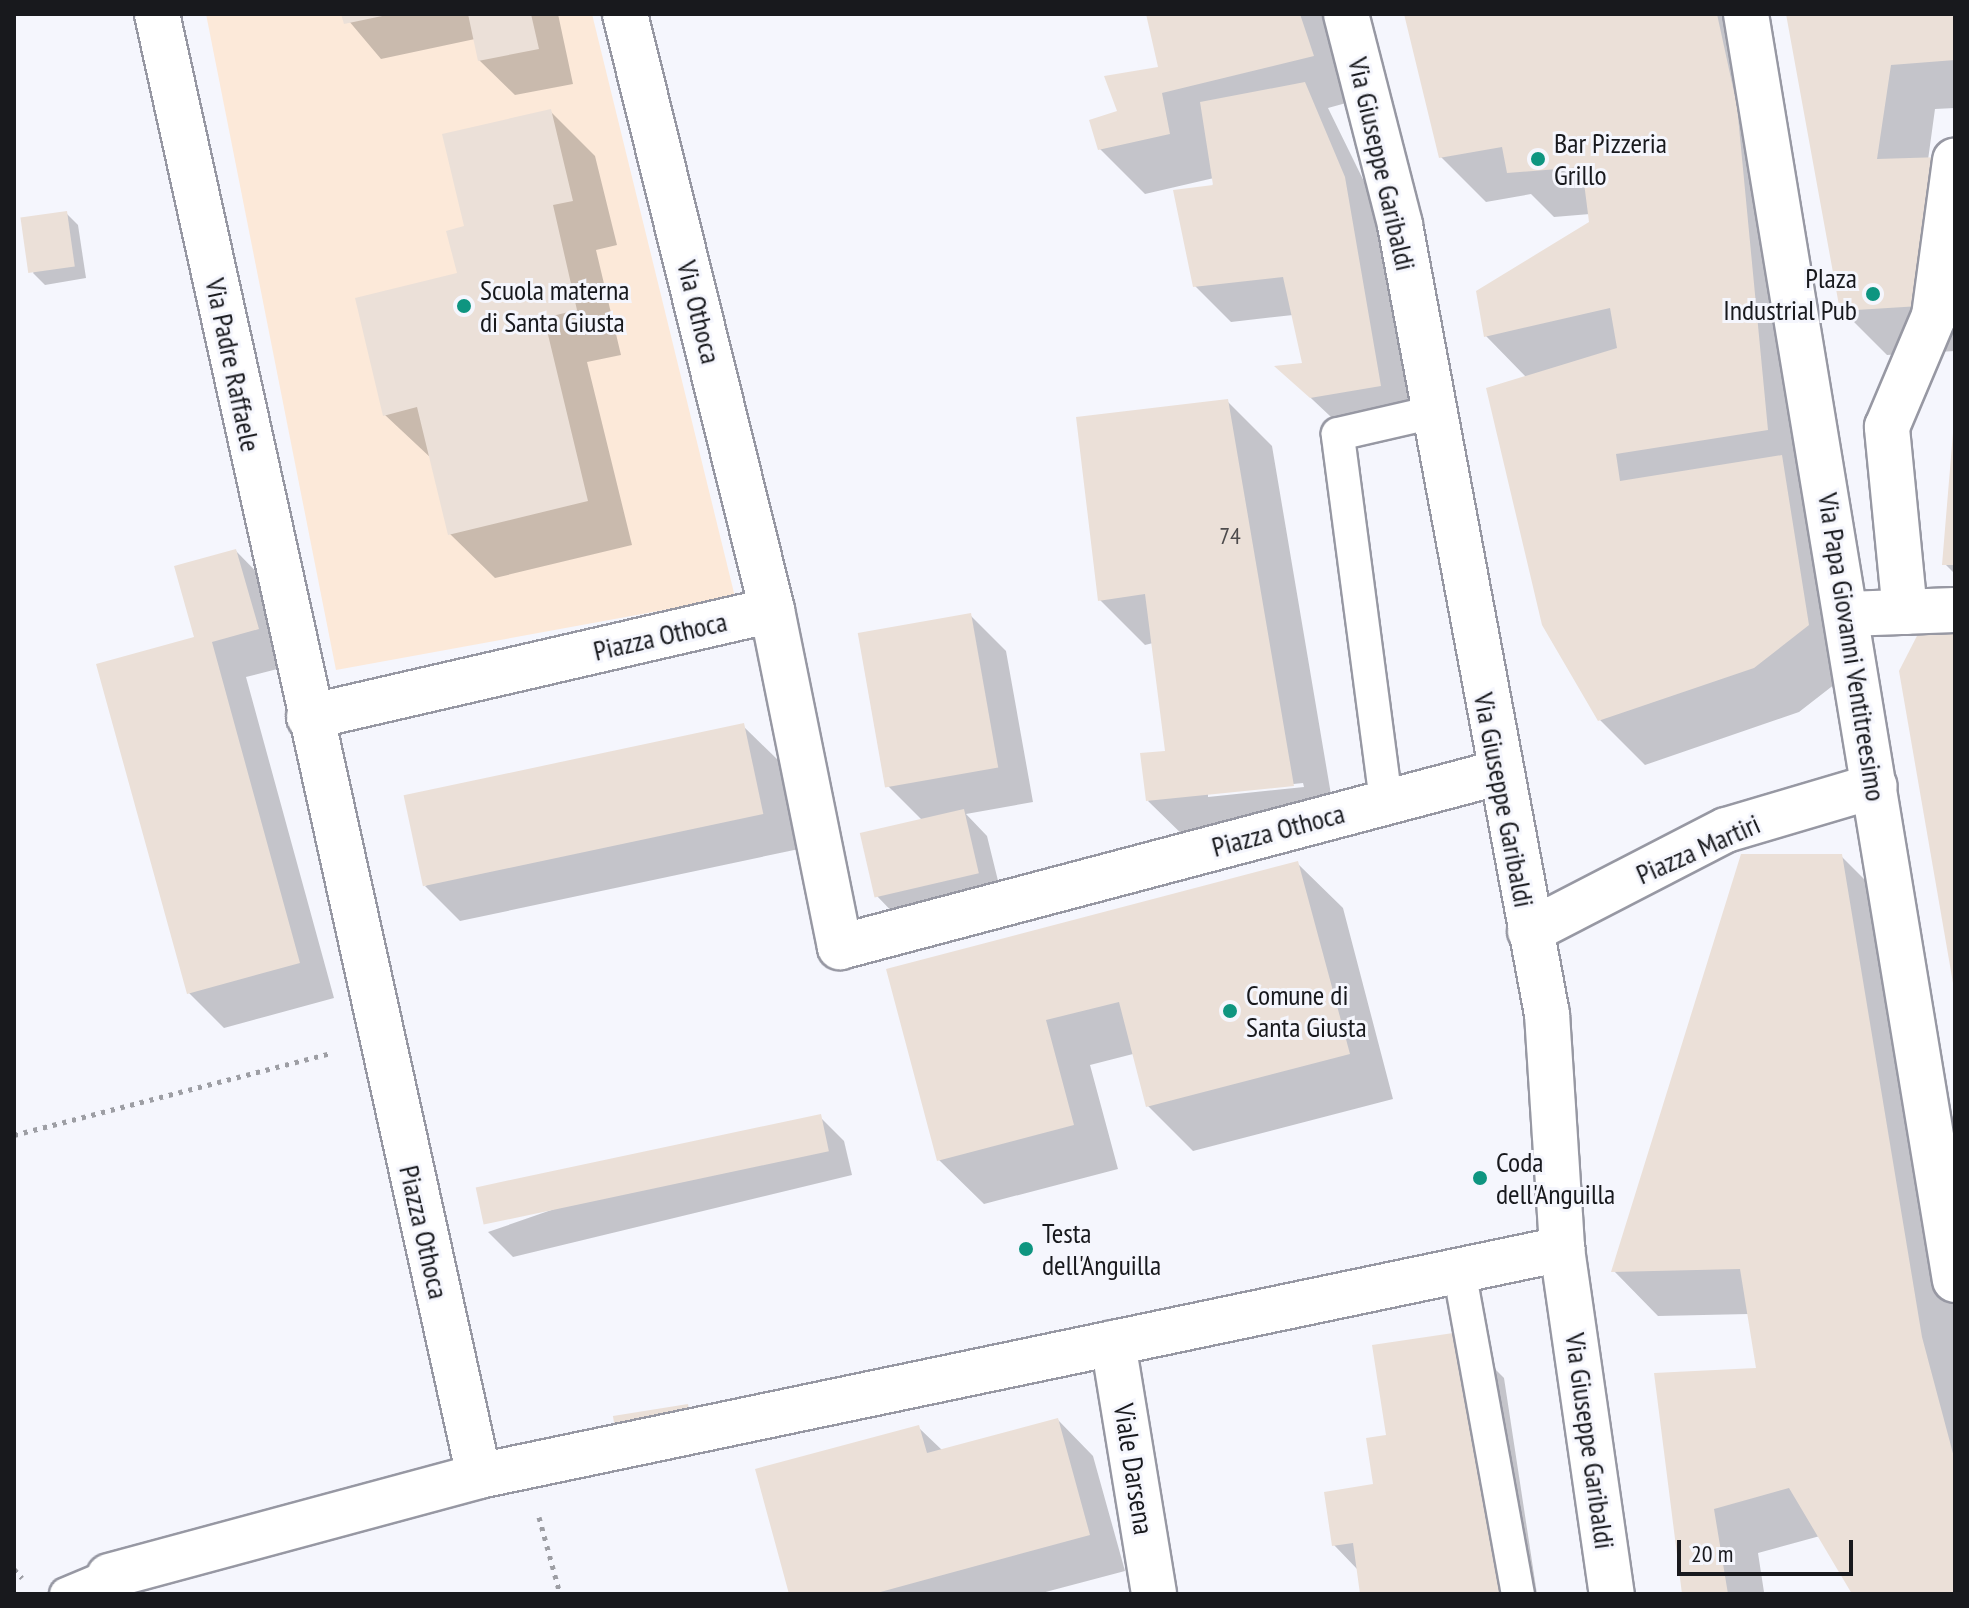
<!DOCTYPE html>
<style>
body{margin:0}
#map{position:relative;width:1969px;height:1608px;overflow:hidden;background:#f5f6fd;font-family:"PT Sans Narrow",sans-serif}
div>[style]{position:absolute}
.education>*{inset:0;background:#fce9d9}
.shadow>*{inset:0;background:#0003}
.building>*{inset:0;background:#ebe0d8;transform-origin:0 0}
.path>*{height:5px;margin-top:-2.5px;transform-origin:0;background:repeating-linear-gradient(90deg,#9d9ea4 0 4px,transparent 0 10px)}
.roads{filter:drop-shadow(2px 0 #9798a3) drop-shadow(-2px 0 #9798a3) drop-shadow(0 2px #9798a3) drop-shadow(0 -2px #9798a3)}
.service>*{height:32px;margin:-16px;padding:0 16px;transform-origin:16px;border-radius:16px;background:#fff}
.pedestrian>*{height:44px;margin:-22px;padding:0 22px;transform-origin:22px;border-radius:22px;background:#fff}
.minor>*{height:44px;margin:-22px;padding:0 22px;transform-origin:22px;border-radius:22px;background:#fff}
.secondary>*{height:44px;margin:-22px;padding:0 22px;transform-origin:22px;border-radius:22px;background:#fff}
.dots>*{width:22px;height:22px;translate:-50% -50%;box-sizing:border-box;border:4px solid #f5f6fd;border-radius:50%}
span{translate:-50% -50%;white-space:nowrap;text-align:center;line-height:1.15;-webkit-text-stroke:6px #f5f6fd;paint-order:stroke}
.number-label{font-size:24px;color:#4d4b4c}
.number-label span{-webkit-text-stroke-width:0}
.poi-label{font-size:28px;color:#18191d}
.left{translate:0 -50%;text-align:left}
.right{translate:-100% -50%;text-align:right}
.street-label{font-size:28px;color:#18191d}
.frame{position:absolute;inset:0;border:16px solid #18191d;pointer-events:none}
.scale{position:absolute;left:1677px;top:1540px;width:176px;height:36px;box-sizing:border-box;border:4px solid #18191d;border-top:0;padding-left:10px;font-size:24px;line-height:28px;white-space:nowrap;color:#18191d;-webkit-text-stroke:6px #f5f6fd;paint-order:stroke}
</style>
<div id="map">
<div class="education">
<i style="clip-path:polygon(206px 14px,592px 14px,735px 597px,336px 670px)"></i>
</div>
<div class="shadow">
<i style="clip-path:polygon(343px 14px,558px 14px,573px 84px,515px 95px,479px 60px,475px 39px,381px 59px)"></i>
<i style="clip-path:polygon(1148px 14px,1329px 14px,1357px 100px,1328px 108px,1380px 214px,1416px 421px,1348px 433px,1278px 367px,1304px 365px,1293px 315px,1231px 322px,1195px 286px,1214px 178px,1145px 194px,1100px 149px,1120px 113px,1160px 68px)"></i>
<i style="clip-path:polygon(1406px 14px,1750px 14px,1853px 670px,1799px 712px,1645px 765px,1600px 720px,1527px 378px,1486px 336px,1591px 223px,1590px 214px,1554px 217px,1531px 194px,1486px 202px,1441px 157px)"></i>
<i style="clip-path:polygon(1788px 14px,1955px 14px,1955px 108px,1935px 109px,1928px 160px,1955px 173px,1955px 351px,1887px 355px,1842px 310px)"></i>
<i style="clip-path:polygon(550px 111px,595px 156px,617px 245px,596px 250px,621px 355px,587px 362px,632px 545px,495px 578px,450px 534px,432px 459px,385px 415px,459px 275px,466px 227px)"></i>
<i style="clip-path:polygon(66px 213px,78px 225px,86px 278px,45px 285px,33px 273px)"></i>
<i style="clip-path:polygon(evenodd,1227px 401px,1272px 446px,1337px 830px,1193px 845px,1148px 801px,1167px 753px,1153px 643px,1145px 645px,1100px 600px,1227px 401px,1303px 783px,1304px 787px,1208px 797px,1208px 793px,1303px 783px)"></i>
<i style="clip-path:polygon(1955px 431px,1955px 574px,1945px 564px)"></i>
<i style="clip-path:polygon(236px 551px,271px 587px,293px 665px,246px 677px,334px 998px,224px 1028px,189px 993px,196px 638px)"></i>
<i style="clip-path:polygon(970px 615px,1006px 651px,1033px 802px,966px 814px,987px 836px,1002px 897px,900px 920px,876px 895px,922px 820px,888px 786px)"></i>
<i style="clip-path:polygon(743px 726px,779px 761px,799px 849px,460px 921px,425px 886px)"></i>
<i style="clip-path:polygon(1841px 856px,1886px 901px,1955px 1315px,1955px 1594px,1855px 1594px,1820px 1536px,1758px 1553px,1764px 1592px,1779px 1594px,1684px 1594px,1758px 1370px,1749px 1314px,1658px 1316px,1614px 1271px)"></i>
<i style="clip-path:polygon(1298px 864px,1343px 908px,1393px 1099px,1193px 1151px,1148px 1106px,1133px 1054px,1090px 1065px,1118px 1169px,984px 1204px,939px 1160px,889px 971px)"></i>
<i style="clip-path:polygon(820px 1117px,844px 1141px,852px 1175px,513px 1257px,488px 1232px)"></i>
<i style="clip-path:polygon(1460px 1334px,1504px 1378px,1537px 1594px,1362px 1594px,1358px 1570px,1334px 1545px,1376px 1486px,1389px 1437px)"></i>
<i style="clip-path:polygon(1058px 1420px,1093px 1456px,1125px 1571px,1038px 1594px,791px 1594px,919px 1428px,943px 1451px)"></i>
</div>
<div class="building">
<i style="clip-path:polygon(341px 14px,387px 14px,387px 15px,344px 24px)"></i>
<i style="clip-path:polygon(468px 14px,531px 14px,539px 49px,478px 61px)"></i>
<i style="clip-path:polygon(1146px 14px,1300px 14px,1314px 56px,1162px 93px,1170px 134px,1098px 150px,1089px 120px,1117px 111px,1104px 76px,1158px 67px)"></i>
<i style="clip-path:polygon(1404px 14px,1717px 14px,1737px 106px,1768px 430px,1616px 454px,1620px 481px,1782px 455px,1809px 625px,1754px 668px,1598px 721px,1542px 625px,1486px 388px,1617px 348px,1610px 308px,1484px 337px,1476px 291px,1589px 222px,1582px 167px,1507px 173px,1502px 147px,1439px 158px)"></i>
<i style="clip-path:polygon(1786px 14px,1955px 14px,1955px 60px,1891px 65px,1877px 159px,1942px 157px,1920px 306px,1840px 311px)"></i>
<i style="clip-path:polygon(1305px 82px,1345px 177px,1381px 386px,1310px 398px,1274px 366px,1302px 363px,1283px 277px,1193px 287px,1173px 190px,1213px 185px,1200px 102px)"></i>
<i style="clip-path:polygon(551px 109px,573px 201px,553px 205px,577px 310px,544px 318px,588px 501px,448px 535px,417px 407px,383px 416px,355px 298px,457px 273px,446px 231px,464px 226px,442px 134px)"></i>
<i style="left:67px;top:211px;width:56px;height:47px;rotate:82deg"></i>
<i style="clip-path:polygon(1228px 399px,1294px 786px,1146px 801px,1140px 753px,1165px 751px,1145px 594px,1098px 601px,1076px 417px)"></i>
<i style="clip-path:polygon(1953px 433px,1955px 433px,1955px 565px,1942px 565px)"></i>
<i style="clip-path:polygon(236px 549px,259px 629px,212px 642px,300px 963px,187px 994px,96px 664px,194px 637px,174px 566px)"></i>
<i style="left:971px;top:613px;width:157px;height:115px;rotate:80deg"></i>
<i style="clip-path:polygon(1955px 629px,1955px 982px,1953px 983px,1899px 671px,1920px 630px)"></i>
<i style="left:744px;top:723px;width:93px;height:348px;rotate:78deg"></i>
<i style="left:964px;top:809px;width:66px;height:107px;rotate:77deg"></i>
<i style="clip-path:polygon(1741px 854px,1842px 854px,1922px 1337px,1955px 1461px,1955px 1594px,1852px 1594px,1789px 1488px,1714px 1509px,1728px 1594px,1682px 1594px,1654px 1373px,1756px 1368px,1740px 1269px,1611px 1272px)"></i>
<i style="clip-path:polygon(1298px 861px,1350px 1054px,1146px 1107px,1119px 1002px,1046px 1020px,1074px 1125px,937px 1161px,886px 969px)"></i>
<i style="left:821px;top:1114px;width:38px;height:353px;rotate:78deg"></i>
<i style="clip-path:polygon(1460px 1332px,1500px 1594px,1360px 1594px,1353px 1543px,1332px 1546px,1324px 1492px,1373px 1484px,1366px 1438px,1386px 1435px,1372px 1345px)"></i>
<i style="left:688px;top:1404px;width:25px;height:76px;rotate:81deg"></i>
<i style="clip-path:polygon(1058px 1418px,1090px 1535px,873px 1594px,789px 1594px,755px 1469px,919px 1425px,927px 1453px)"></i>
</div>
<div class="path">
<i style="left:14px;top:1135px;width:327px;rotate:-14.5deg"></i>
<i style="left:539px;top:1517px;width:80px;rotate:74.7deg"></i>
<i style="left:14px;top:1569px;width:12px;rotate:48deg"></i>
</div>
<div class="roads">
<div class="service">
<i style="left:1386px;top:801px;width:370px;rotate:-97.5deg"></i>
<i style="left:1338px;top:434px;width:94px;rotate:-12.9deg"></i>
<i style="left:1459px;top:1270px;width:329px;rotate:79.7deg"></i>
<i style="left:66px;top:1594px;width:47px;rotate:-22.7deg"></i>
</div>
<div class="pedestrian">
<i style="left:1905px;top:612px;width:186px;rotate:-95.6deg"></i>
<i style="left:1887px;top:427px;width:121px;rotate:-67.1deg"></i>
<i style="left:1934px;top:316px;width:157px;rotate:-82.3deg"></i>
</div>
<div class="minor">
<i style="left:157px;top:14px;width:1497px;rotate:77.58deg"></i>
<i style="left:625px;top:14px;width:614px;rotate:76.14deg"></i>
<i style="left:1847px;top:614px;width:108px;rotate:-2.1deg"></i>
<i style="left:309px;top:717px;width:475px;rotate:-13deg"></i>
<i style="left:772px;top:610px;width:344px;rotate:78.6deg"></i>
<i style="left:840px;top:947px;width:680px;rotate:-14.83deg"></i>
<i style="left:1530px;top:931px;width:220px;rotate:-27.3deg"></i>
<i style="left:1726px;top:830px;width:155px;rotate:-16.5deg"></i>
<i style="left:1113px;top:1343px;width:254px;rotate:80.7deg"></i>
<i style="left:109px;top:1576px;width:383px;rotate:-15.1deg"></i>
<i style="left:479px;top:1476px;width:1107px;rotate:-11.84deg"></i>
</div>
<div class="secondary">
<i style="left:1346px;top:14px;width:218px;rotate:75.6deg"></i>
<i style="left:1400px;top:225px;width:803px;rotate:79.45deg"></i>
<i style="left:1547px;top:1014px;width:235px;rotate:86.3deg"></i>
<i style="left:1562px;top:1249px;width:349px;rotate:81.8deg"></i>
<i style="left:1746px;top:14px;width:1283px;rotate:80.63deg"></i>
</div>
</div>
<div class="dots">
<i style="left:1538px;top:159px;background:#0e9580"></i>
<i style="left:1873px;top:294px;background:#0e9580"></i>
<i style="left:464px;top:306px;background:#0e9580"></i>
<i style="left:1230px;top:1011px;background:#0e9580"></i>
<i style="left:1480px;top:1178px;background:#0e9580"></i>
<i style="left:1026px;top:1249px;background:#0e9580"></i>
</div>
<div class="number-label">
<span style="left:1230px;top:536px">74</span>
</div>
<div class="poi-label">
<span class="left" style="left:1554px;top:159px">Bar Pizzeria<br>Grillo</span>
<span class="right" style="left:1857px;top:294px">Plaza<br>Industrial Pub</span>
<span class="left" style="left:480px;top:306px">Scuola materna<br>di Santa Giusta</span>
<span class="left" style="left:1246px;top:1011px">Comune di<br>Santa Giusta</span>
<span class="left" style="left:1496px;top:1178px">Coda<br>dell'Anguilla</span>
<span class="left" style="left:1042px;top:1249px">Testa<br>dell'Anguilla</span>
</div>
<div class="street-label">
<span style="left:1382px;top:164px;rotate:77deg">Via Giuseppe Garibaldi</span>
<span style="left:699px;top:312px;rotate:76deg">Via Othoca</span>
<span style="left:233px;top:365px;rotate:78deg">Via Padre Raffaele</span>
<span style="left:660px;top:636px;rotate:-13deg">Piazza Othoca</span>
<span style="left:1852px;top:647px;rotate:81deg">Via Papa Giovanni Ventitreesimo</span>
<span style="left:1504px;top:800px;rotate:79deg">Via Giuseppe Garibaldi</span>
<span style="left:1278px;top:830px;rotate:-15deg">Piazza Othoca</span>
<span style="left:1698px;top:849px;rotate:-24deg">Piazza Martiri</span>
<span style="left:424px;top:1232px;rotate:77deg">Piazza Othoca</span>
<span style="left:1590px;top:1441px;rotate:82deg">Via Giuseppe Garibaldi</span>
<span style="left:1134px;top:1469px;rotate:81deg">Viale Darsena</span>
</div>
<div class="frame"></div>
<div class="scale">20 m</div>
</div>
